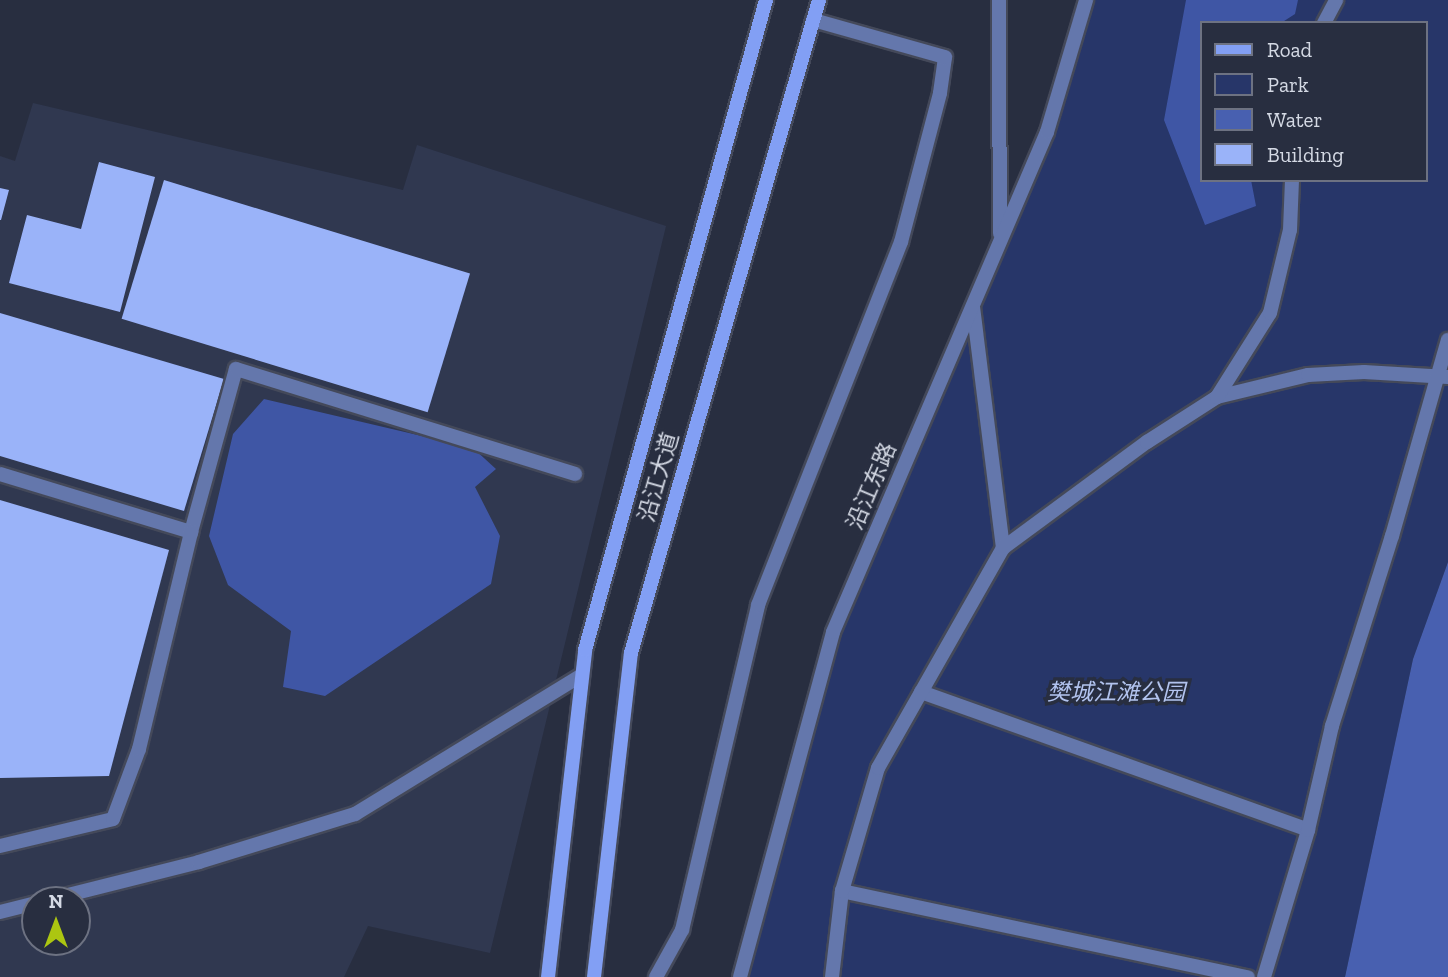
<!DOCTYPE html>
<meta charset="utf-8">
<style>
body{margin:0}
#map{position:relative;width:1448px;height:977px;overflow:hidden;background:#282e40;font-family:"Zilla Slab","Noto Sans SC",serif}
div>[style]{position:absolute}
.built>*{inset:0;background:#303850}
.green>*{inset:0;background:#273669}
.forest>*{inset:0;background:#3f56a5}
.water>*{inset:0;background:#4860b0}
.building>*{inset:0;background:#9ab3f9;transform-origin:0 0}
.roads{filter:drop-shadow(2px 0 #44495a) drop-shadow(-2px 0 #44495a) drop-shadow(0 2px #44495a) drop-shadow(0 -2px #44495a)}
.lane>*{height:14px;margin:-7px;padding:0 7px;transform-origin:7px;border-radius:7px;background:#6477ac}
.street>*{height:14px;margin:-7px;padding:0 7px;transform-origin:7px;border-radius:7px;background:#6477ac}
.secondary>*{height:14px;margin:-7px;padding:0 7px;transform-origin:7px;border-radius:7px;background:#829ff4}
span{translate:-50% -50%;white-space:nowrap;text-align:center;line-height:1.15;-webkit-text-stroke:7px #282e40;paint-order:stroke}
.street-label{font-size:23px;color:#d4d9e4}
.park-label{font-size:23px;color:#b2c3ee;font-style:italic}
.legend{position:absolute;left:1200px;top:21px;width:228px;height:161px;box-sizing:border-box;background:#282e40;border:2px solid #6d7282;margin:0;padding:9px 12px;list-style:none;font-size:21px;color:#d4d9e4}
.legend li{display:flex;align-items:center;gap:14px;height:35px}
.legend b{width:35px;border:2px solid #6d7282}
.north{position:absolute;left:21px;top:886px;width:70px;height:70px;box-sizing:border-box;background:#282e40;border:2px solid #6d7282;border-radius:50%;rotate:0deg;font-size:19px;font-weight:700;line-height:28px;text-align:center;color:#d4d9e4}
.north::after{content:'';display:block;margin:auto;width:24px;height:32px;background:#acc611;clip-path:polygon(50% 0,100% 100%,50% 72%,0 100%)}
</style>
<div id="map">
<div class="built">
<i style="clip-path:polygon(evenodd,33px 103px,403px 190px,417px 145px,666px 226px,490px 953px,368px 926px,344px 977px,0 977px,0 156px,15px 161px,33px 103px,35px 900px,77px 900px,77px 942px,35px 942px,35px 900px)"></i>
</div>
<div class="green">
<i style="clip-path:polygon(evenodd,1086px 0,1448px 0,1448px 562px,1413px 659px,1345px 977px,740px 977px,833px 632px,1047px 132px,1086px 0,1201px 23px,1425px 23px,1425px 180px,1201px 180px,1201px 23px)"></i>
</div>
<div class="forest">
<i style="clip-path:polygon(1186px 0,1298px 0,1295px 14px,1281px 23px,1201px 23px,1201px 180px,1251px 180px,1256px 206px,1205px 225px,1164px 120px)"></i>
<i style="clip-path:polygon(264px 399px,473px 448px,496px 469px,475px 487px,500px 536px,491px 584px,325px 696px,283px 687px,291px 631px,228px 585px,209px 536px,233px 434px)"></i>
</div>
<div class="water">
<i style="clip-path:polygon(1448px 562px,1448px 977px,1345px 977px,1413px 659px)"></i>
</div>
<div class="building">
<i style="clip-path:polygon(99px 162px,155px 177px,120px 312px,9px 283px,27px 215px,81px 229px)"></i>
<i style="left:164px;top:180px;width:320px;height:145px;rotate:17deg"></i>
<i style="clip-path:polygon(0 188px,9px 190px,1px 220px,0 220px)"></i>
<i style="clip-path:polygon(0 313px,224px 379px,184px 511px,0 456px)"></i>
<i style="clip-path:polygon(0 500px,169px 550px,109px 776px,0 778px)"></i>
</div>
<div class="roads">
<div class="lane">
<i style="left:0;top:474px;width:200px;rotate:16.9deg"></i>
<i style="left:191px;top:532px;width:169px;rotate:-74.6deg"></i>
<i style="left:236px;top:369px;width:355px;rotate:17.2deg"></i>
<i style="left:0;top:846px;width:116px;rotate:-13.4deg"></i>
<i style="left:113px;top:819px;width:75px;rotate:-69.6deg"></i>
<i style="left:139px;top:749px;width:223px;rotate:-76.5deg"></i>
<i style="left:48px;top:900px;width:156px;rotate:-14.1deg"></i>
<i style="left:199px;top:862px;width:163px;rotate:-17.1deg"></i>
<i style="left:355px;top:814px;width:266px;rotate:-31.5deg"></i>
<i style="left:0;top:912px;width:36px;rotate:-14deg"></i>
<i style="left:656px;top:977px;width:54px;rotate:-61deg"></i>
<i style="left:682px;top:930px;width:334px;rotate:-76.8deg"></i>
<i style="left:758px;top:605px;width:390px;rotate:-68.5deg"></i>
<i style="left:901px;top:242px;width:154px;rotate:-75.3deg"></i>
<i style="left:940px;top:93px;width:36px;rotate:-82deg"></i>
<i style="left:945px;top:57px;width:137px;rotate:-164.3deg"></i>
</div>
<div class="street">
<i style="left:999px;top:0;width:233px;rotate:89.8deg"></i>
<i style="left:1324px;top:23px;width:26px;rotate:-62deg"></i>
<i style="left:973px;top:307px;width:243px;rotate:82.9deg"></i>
<i style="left:1217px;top:397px;width:94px;rotate:-13.6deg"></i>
<i style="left:1308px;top:375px;width:56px;rotate:-3.1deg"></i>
<i style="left:1364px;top:372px;width:84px;rotate:3.4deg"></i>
<i style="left:921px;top:692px;width:411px;rotate:19.6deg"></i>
<i style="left:842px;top:891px;width:415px;rotate:12deg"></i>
<i style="left:740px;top:977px;width:357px;rotate:-74.9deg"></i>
<i style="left:833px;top:632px;width:544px;rotate:-66.83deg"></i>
<i style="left:1047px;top:132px;width:138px;rotate:-73.5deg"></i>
<i style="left:832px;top:977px;width:87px;rotate:-83.4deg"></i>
<i style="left:842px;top:891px;width:128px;rotate:-73.7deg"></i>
<i style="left:878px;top:768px;width:253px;rotate:-60.4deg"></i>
<i style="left:1003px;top:548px;width:179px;rotate:-36.4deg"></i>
<i style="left:1147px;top:442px;width:83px;rotate:-32.7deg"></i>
<i style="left:1217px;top:397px;width:99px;rotate:-57.8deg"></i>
<i style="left:1270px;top:313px;width:85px;rotate:-76.5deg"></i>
<i style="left:1290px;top:230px;width:50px;rotate:-87.7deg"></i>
<i style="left:1264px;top:977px;width:153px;rotate:-73.3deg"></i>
<i style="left:1308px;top:830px;width:107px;rotate:-77deg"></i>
<i style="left:1332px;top:726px;width:199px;rotate:-72.5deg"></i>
<i style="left:1392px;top:536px;width:204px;rotate:-74.1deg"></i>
</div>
<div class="secondary">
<i style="left:548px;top:977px;width:329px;rotate:-83.5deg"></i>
<i style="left:585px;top:650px;width:675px;rotate:-74.44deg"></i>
<i style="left:594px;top:977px;width:326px;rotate:-83.5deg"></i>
<i style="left:631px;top:653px;width:680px;rotate:-73.94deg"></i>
</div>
</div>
<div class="street-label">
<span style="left:658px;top:477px;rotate:-74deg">沿江大道</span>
<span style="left:871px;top:486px;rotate:-67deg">沿江东路</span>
</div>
<div class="park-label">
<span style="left:1116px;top:692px">樊城江滩公园</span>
</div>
<ul class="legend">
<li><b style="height:9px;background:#829ff4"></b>Road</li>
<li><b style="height:19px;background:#273669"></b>Park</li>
<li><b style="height:19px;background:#4860b0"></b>Water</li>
<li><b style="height:19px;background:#9ab3f9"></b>Building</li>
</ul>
<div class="north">N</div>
</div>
